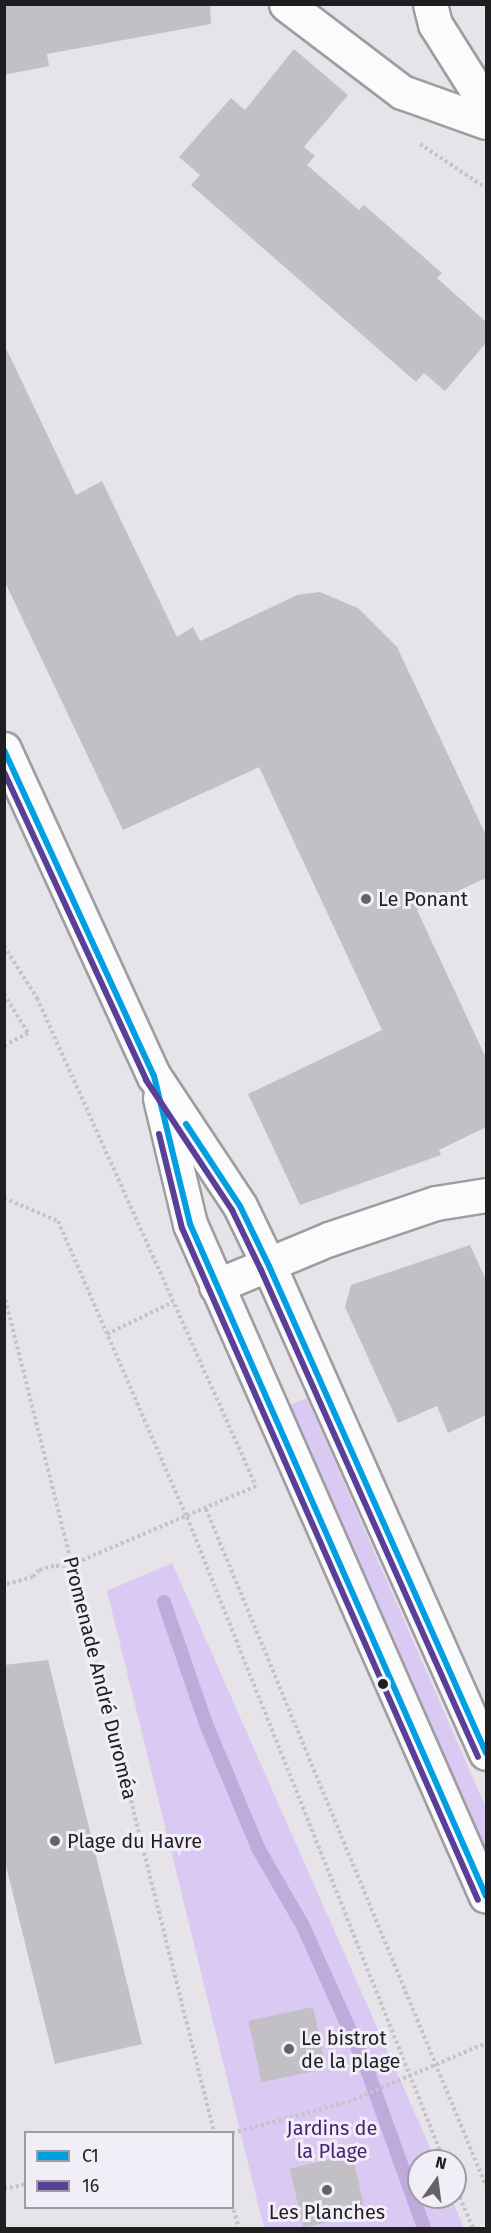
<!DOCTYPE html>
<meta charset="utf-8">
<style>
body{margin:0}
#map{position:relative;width:491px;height:2233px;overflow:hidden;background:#e6e3e9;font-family:"Fira Sans",sans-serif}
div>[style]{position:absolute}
.green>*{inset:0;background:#dac9f2}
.stream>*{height:14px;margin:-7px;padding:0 7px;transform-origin:7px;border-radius:7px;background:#bfaadc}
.building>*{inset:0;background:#c3c0c5;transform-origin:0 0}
.path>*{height:4px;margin-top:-2px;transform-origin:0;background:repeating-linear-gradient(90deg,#c4c3c6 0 3px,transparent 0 6px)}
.roads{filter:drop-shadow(2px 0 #9e9da1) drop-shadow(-2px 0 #9e9da1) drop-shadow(0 2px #9e9da1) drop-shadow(0 -2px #9e9da1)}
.street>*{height:33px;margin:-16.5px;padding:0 16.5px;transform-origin:16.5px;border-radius:16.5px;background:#fbfbfc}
.secondary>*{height:33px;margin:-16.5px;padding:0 16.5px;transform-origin:16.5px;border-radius:16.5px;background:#fbfbfc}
.primary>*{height:33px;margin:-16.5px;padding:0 16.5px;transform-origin:16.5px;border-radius:16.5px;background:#fbfbfc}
.bus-1>*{height:6px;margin:-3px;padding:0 3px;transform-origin:3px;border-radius:3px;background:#009ee3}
.bus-2>*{height:6px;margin:-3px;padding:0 3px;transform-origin:3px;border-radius:3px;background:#5a3f99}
.dots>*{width:16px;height:16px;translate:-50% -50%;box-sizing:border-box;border:3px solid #f2eef8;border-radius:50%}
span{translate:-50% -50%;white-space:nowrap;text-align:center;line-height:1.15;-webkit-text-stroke:6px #f2eef8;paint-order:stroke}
.poi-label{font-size:20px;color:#1f1e21}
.left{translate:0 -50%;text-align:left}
.street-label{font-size:20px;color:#1f1e21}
.park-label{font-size:20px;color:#4a2173}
.frame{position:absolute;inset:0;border:6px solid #1f1e21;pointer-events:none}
.legend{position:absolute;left:24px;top:2131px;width:210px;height:78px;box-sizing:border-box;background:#f2eef8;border:2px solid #9e9ba2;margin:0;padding:8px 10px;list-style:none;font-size:18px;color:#1f1e21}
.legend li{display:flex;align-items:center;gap:12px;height:30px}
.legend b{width:30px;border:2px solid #9e9ba2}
.north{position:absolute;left:407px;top:2149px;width:60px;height:60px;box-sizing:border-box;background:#f2eef8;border:2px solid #9e9ba2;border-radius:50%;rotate:14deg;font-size:16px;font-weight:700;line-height:24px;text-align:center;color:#1f1e21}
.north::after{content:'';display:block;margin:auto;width:21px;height:27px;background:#656367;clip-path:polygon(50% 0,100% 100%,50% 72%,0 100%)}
</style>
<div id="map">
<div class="green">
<i style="clip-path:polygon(307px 1398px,486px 1808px,486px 1857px,290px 1405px)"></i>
<i style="clip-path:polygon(172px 1563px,436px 2161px,419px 2161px,419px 2197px,451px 2197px,464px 2228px,264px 2228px,107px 1591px)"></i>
</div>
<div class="stream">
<i style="left:164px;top:1602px;width:129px;rotate:71deg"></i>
<i style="left:206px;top:1724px;width:134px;rotate:67.2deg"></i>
<i style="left:258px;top:1848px;width:90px;rotate:60deg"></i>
<i style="left:303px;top:1926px;width:151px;rotate:65.8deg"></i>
<i style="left:365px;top:2064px;width:174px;rotate:70.2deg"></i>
</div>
<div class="building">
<i style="clip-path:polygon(4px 4px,210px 4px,211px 24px,47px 54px,49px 66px,4px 75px)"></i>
<i style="clip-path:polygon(294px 49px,348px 95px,304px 147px,315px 156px,307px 165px,359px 210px,364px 205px,442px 273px,437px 278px,486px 322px,486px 343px,445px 391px,424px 373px,416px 382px,191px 185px,200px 175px,179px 157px,231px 98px,245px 110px)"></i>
<i style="clip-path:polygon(4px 344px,76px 495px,102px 481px,177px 637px,193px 627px,200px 641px,297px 595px,320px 592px,358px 608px,397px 647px,486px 835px,486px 878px,417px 910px,486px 1058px,486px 1127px,439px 1150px,441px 1155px,300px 1205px,248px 1094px,382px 1030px,259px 767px,123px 830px,4px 580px)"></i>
<i style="clip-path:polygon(470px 1245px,486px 1280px,486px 1415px,448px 1433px,437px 1406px,398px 1423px,345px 1307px,351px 1285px)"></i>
<i style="clip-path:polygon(48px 1660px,142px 2044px,55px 2064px,4px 1858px,4px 1665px)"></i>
<i style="left:313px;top:2007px;width:63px;height:66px;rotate:78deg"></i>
<i style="left:352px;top:2154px;width:61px;height:64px;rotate:77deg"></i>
</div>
<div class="path">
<i style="left:420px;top:144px;width:79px;rotate:33.7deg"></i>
<i style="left:4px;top:946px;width:62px;rotate:57.6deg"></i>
<i style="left:37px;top:998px;width:535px;rotate:65.83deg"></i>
<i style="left:256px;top:1486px;width:201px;rotate:156.9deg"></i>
<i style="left:71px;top:1565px;width:17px;rotate:177deg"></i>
<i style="left:54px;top:1566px;width:16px;rotate:165deg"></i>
<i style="left:39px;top:1570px;width:9px;rotate:131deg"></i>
<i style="left:33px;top:1577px;width:30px;rotate:165deg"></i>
<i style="left:4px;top:994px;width:46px;rotate:58.4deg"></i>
<i style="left:28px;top:1033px;width:27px;rotate:152deg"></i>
<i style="left:4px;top:1198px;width:59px;rotate:23.1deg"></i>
<i style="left:58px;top:1221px;width:323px;rotate:66.5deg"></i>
<i style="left:187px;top:1517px;width:693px;rotate:68.24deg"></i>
<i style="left:4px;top:1294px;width:864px;rotate:75.93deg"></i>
<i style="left:107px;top:1334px;width:73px;rotate:-25.9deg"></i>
<i style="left:206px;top:1509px;width:733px;rotate:67.53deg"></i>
<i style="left:232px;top:2133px;width:120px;rotate:-15deg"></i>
<i style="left:348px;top:2102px;width:150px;rotate:-23.1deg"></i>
<i style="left:455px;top:2186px;width:46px;rotate:66.8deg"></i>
<i style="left:4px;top:2189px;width:23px;rotate:-13deg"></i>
<i style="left:232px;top:2204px;width:25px;rotate:74deg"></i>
</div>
<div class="roads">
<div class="street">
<i style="left:286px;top:4px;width:146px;rotate:37.2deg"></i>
<i style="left:402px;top:92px;width:89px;rotate:19.7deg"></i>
<i style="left:216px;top:1286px;width:122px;rotate:-22.6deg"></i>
<i style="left:329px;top:1239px;width:113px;rotate:-18.6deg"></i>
<i style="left:436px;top:1203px;width:51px;rotate:-9.1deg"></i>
</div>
<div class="secondary">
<i style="left:430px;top:4px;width:21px;rotate:76deg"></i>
<i style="left:435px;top:24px;width:96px;rotate:57.8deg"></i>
</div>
<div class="primary">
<i style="left:4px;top:749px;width:360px;rotate:65.4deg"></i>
<i style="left:154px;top:1076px;width:156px;rotate:56.5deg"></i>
<i style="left:240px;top:1206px;width:67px;rotate:64.2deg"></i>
<i style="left:269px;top:1266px;width:533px;rotate:65.98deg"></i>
<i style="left:160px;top:1098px;width:130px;rotate:76.6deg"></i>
<i style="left:190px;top:1224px;width:734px;rotate:66.23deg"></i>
</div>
</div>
<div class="bus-1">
<i style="left:4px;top:750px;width:359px;rotate:65.3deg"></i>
<i style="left:154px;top:1076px;width:152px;rotate:76.3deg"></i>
<i style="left:190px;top:1224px;width:734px;rotate:66.23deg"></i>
<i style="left:186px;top:1124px;width:98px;rotate:56.6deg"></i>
<i style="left:240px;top:1206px;width:67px;rotate:64.2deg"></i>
<i style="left:269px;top:1266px;width:533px;rotate:65.98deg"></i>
</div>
<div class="bus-2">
<i style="left:4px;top:772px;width:339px;rotate:65.2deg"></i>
<i style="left:146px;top:1080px;width:156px;rotate:56.5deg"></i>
<i style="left:232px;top:1210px;width:67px;rotate:64.2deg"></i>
<i style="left:261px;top:1270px;width:533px;rotate:65.98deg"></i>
<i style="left:159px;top:1134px;width:97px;rotate:76.3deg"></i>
<i style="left:182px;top:1228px;width:734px;rotate:66.23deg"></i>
</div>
<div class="dots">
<i style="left:366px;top:899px;background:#656367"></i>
<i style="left:383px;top:1684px;background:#1f1e21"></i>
<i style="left:55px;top:1841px;background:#656367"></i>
<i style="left:289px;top:2049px;background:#656367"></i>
<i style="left:327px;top:2190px;background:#656367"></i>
</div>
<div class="poi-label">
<span class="left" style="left:378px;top:899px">Le Ponant</span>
<span class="left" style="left:67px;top:1841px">Plage du Havre</span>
<span class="left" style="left:301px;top:2050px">Le bistrot<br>de la plage</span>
<span style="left:327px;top:2212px">Les Planches</span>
</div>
<div class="street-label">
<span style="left:100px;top:1678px;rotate:76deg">Promenade André Duroméa</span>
</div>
<div class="park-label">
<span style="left:332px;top:2140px">Jardins de<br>la Plage</span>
</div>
<div class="frame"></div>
<ul class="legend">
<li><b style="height:8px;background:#009ee3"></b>C1</li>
<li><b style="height:8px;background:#5a3f99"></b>16</li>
</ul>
<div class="north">N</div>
</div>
